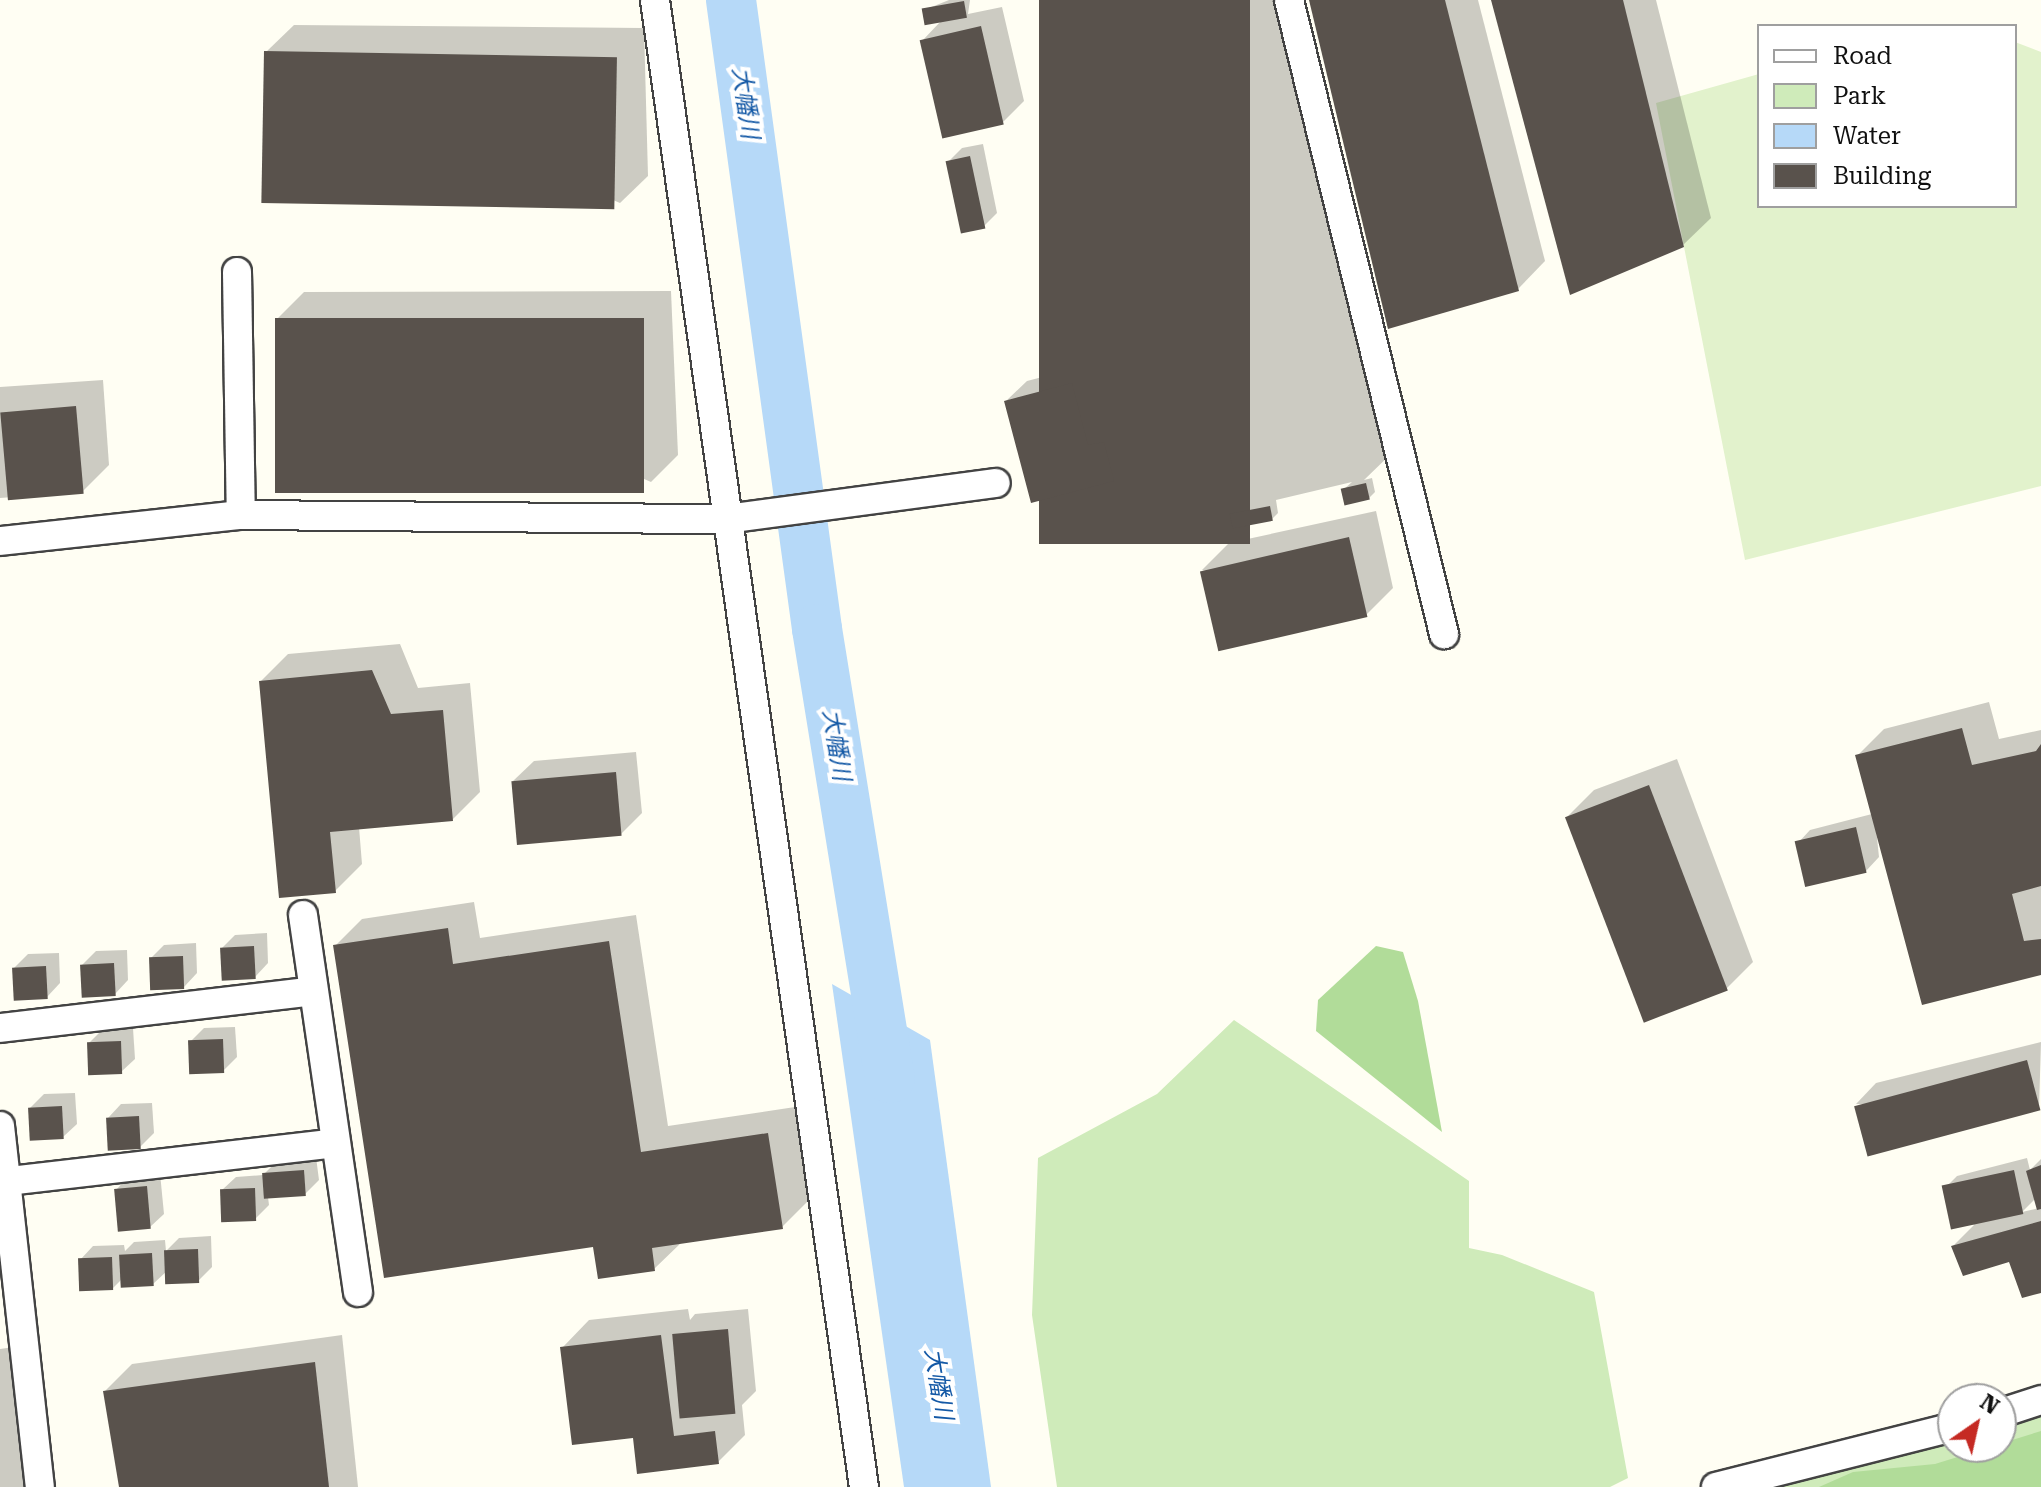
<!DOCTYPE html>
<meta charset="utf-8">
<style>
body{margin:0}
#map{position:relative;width:2041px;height:1487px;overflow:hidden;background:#fffef3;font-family:"Roboto Serif","Noto Sans JP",serif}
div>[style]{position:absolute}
.green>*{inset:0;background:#cfebba}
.forest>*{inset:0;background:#b1dc99}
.pitch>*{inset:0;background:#e2f2cc}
.water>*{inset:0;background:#b6d9f8}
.shadow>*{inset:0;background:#0003}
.river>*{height:50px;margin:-25px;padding:0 25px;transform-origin:25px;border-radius:25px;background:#b6d9f8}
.building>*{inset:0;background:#59524c;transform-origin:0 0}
.roads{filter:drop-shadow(2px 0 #434343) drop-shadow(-2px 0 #434343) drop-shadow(0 2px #434343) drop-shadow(0 -2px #434343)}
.minor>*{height:28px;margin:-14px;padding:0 14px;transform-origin:14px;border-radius:14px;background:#fff}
span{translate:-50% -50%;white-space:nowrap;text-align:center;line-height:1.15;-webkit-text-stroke:8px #fff;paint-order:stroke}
.water-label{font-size:24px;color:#1459a6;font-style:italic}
.legend{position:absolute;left:1757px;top:24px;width:260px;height:184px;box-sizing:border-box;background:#fff;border:2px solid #9f9f9f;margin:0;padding:10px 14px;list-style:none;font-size:24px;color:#101010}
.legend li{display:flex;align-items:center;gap:16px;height:40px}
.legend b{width:40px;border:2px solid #9f9f9f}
.north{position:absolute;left:1937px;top:1383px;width:80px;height:80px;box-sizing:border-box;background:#fff;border:2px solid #9f9f9f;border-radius:50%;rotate:34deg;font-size:22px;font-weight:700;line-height:32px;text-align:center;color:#101010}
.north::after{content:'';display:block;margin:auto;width:28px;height:36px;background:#c52a23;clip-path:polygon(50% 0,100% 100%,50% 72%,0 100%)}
</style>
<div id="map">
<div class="green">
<i style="clip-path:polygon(1234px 1020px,1469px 1181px,1469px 1248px,1502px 1255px,1594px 1292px,1628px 1478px,1610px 1487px,1057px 1487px,1032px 1315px,1038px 1158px,1157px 1094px)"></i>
<i style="clip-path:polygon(2041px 1400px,2041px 1487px,1764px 1487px,1953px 1428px,1953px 1447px,2001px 1447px,2001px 1413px)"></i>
</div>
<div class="forest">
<i style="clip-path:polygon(1376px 946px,1403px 952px,1418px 1001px,1442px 1132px,1316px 1031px,1318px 1000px)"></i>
<i style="clip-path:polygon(2041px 1431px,2041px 1487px,1819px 1487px,1853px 1472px,1935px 1464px)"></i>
</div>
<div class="pitch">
<i style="clip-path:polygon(2015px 42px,2041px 52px,2041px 486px,1745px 560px,1656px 103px,1759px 74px,1759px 206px,2015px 206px)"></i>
</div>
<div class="water">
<i style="clip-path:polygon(832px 984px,930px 1040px,991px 1487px,904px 1487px)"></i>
</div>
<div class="shadow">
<i style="clip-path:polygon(949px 0,970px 0,968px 14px,1002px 7px,1024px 101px,1003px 122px,922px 41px,941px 21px,924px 10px)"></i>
<i style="clip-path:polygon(1041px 0,1283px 0,1394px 451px,1364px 480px,1372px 478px,1375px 492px,1369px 498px,1343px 490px,1352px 482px,1276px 500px,1278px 513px,1272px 519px,1232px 516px,1240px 509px)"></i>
<i style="clip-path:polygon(1311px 0,1478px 0,1545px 261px,1518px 289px)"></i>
<i style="clip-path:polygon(1493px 0,1656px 0,1711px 218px,1683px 245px)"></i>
<i style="clip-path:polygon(294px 25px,644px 28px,648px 176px,620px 203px,266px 52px)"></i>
<i style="clip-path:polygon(983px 144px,997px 213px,984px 226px,948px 162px,962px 148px)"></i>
<i style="clip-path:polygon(671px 291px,678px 455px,651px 482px,277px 319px,304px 292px)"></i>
<i style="clip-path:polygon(1092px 364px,1109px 426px,1124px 422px,1134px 459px,1113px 480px,1006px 401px,1027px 381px)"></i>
<i style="clip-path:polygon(103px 380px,109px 465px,82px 492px,0 498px,0 387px)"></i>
<i style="clip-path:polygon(1376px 511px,1393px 588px,1366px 615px,1202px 570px,1229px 543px)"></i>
<i style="clip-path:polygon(400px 644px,418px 688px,470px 683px,480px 792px,453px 819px,359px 827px,362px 864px,335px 891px,261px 681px,288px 654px)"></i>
<i style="clip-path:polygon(1989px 702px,1999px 739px,2041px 730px,2041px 973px,1876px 828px,1879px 857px,1866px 871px,1797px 844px,1810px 830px,1872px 814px,1857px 756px,1884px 729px)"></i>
<i style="clip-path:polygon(636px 752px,642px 813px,621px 834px,513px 781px,534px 761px)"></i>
<i style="clip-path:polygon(1677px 759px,1753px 962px,1726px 989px,1567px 817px,1594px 790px)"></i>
<i style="clip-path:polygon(474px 902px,480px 938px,636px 915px,668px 1126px,795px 1107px,809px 1200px,782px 1227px,682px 1242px,654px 1269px,595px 1245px,335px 946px,362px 919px)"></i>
<i style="clip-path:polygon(267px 933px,268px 963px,255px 977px,222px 948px,235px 935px)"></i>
<i style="clip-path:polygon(196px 943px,197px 973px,184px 987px,151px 958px,164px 945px)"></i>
<i style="clip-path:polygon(127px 950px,128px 980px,115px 994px,82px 965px,96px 951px)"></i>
<i style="clip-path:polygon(59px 953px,60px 983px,47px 997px,14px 968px,28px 954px)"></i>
<i style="clip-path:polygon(235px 1027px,237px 1057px,223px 1071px,190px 1042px,204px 1028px)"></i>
<i style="clip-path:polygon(133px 1028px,135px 1059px,121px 1072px,89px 1043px,102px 1030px)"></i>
<i style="clip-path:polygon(2041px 1042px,2039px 1108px,1856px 1104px,1876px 1083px)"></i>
<i style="clip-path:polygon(75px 1093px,77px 1124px,63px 1137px,30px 1108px,44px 1094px)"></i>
<i style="clip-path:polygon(152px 1103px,154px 1133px,140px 1147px,108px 1118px,121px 1104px)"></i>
<i style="clip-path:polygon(316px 1157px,319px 1180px,305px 1194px,268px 1197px,269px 1205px,255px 1219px,222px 1190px,236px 1177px,263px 1175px,277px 1161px)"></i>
<i style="clip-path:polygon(evenodd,2027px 1158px,2030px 1170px,2041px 1159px,2041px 1291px,2011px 1260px,1953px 1246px,1974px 1225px,1944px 1189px,1957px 1176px,2027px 1158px,2036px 1198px,2039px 1208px,2022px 1212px,2036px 1198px)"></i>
<i style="clip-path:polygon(160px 1173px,164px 1214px,150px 1227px,116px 1190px,129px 1176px)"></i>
<i style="clip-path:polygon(211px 1236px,212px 1267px,198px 1281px,167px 1271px,153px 1284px,122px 1279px,112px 1289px,80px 1260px,93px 1246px,124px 1245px,125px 1251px,134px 1242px,165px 1240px,166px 1251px,179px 1238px)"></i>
<i style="clip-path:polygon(688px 1309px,690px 1320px,695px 1314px,748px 1309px,756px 1391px,742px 1405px,745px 1435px,718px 1462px,635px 1436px,562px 1348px,589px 1320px)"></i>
<i style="clip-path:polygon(342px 1335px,358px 1487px,121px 1487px,105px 1391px,132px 1364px)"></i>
<i style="clip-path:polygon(14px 1347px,31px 1487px,0 1487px,0 1349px)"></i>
</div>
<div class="river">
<i style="left:731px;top:0;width:635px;rotate:82.21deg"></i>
<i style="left:817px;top:629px;width:455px;rotate:80.8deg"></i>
</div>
<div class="building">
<i style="left:1039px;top:0;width:211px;height:544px"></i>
<i style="clip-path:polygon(1309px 0,1445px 0,1519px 291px,1388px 329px)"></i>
<i style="clip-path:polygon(1491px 0,1623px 0,1684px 247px,1570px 295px)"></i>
<i style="left:964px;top:1px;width:17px;height:43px;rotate:80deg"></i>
<i style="left:981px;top:26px;width:101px;height:63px;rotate:77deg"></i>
<i style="left:264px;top:51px;width:353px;height:152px;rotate:1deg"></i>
<i style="left:970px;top:156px;width:74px;height:25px;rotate:78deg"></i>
<i style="left:275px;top:318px;width:369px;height:175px"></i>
<i style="clip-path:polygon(1072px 383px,1088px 445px,1104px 442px,1114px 481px,1031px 503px,1004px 401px)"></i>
<i style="left:76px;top:406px;width:88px;height:76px;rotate:85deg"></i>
<i style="left:1366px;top:483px;width:17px;height:26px;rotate:77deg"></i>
<i style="left:1270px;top:506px;width:15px;height:41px;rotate:79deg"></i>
<i style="left:1349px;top:537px;width:82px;height:153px;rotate:77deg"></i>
<i style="clip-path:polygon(372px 670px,391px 714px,443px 710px,453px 821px,330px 832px,336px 893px,279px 898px,259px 681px)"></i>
<i style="clip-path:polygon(1962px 728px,1972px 765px,2036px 751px,2041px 744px,2041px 886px,2012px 894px,2024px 941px,2041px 939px,2041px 975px,1922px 1005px,1855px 755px)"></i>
<i style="left:616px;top:772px;width:64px;height:105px;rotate:85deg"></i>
<i style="left:1649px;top:785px;width:220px;height:90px;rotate:69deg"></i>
<i style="left:1856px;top:827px;width:47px;height:63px;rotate:77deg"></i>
<i style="clip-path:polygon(448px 928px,453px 964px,609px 941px,641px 1152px,768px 1133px,783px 1229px,652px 1248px,655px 1271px,598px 1279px,593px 1247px,384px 1278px,333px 945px)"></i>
<i style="left:254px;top:946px;width:33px;height:34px;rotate:87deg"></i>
<i style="left:183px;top:956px;width:33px;height:34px;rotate:88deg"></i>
<i style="left:114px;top:963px;width:33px;height:34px;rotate:87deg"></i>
<i style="left:46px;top:966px;width:33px;height:34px;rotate:87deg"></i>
<i style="left:223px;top:1039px;width:34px;height:35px;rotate:88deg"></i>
<i style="left:121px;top:1041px;width:33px;height:34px;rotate:88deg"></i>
<i style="left:2027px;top:1060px;width:52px;height:179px;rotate:75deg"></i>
<i style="left:62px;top:1106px;width:33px;height:34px;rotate:87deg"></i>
<i style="left:139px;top:1116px;width:33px;height:33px;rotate:87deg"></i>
<i style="clip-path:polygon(2041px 1165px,2041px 1209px,2037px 1210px,2026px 1171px)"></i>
<i style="left:304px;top:1170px;width:26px;height:42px;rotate:86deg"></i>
<i style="left:2014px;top:1170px;width:45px;height:74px;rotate:78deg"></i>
<i style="left:147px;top:1186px;width:43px;height:33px;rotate:85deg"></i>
<i style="left:255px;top:1188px;width:33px;height:35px;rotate:88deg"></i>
<i style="clip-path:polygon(2041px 1221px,2041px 1293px,2022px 1298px,2009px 1262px,1963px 1276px,1951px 1246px)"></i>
<i style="left:198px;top:1249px;width:34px;height:34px;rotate:88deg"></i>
<i style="left:152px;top:1253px;width:33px;height:33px;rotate:87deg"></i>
<i style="left:112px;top:1257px;width:33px;height:34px;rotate:88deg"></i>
<i style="left:728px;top:1329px;width:85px;height:56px;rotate:85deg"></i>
<i style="clip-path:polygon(661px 1335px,674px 1436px,715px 1431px,719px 1464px,637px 1474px,633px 1438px,572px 1445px,560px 1347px)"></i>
<i style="clip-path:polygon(315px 1362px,329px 1487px,119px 1487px,103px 1391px)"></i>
</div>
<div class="roads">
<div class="minor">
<i style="left:655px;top:0;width:1502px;rotate:82deg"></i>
<i style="left:1289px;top:0;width:653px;rotate:76.26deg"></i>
<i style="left:237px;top:272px;width:243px;rotate:89.1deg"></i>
<i style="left:0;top:541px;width:242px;rotate:-6.2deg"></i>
<i style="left:241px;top:515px;width:485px;rotate:0.5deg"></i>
<i style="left:726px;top:519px;width:272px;rotate:-7.6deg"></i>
<i style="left:303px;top:915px;width:381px;rotate:81.7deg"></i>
<i style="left:0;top:1028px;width:315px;rotate:-6.7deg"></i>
<i style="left:0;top:1126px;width:363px;rotate:83.7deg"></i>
<i style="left:0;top:1182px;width:337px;rotate:-6.6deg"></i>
<i style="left:2001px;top:1413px;width:42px;rotate:-18deg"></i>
<i style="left:1716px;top:1487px;width:244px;rotate:-14.2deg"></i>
</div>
</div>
<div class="water-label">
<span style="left:745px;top:103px;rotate:82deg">大幡川</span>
<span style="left:836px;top:745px;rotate:81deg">大幡川</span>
<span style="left:938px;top:1384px;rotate:81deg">大幡川</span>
</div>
<ul class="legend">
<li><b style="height:10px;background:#fff"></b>Road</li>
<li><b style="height:22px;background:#cfebba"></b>Park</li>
<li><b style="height:22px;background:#b6d9f8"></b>Water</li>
<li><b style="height:22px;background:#59524c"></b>Building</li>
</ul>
<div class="north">N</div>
</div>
